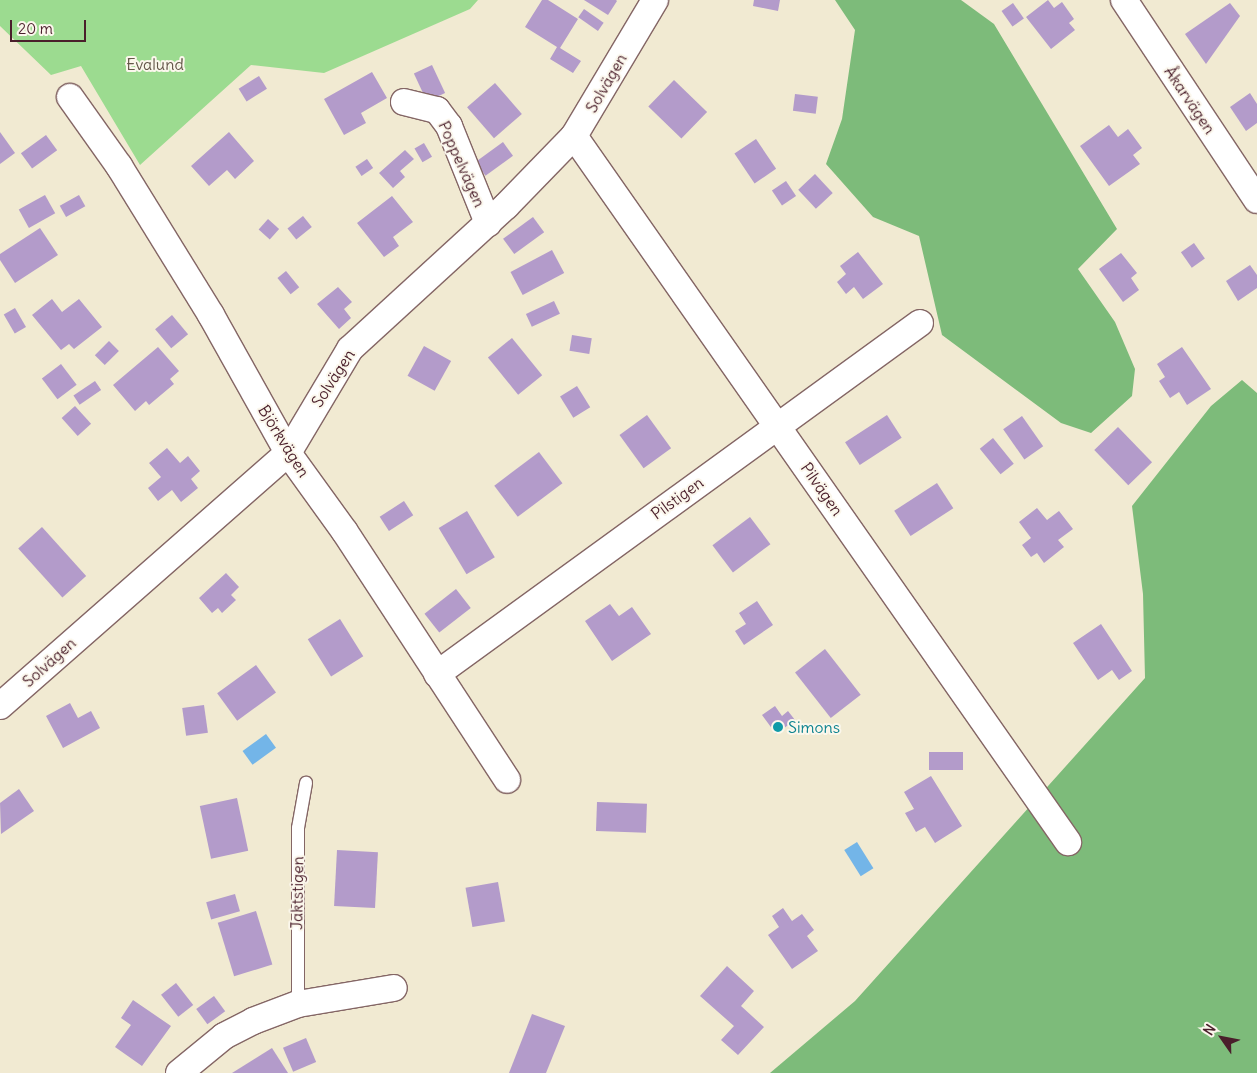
<!DOCTYPE html>
<meta charset="utf-8">
<style>
body{margin:0}
#map{position:relative;width:1257px;height:1073px;overflow:hidden;background:#f1ead2;font-family:Delius,sans-serif}
div>[style]{position:absolute}
.green>*{inset:0;background:#9cdb90}
.forest>*{inset:0;background:#7dbb7a}
.water>*{inset:0;background:#73b5e8;transform-origin:0 0}
.building>*{inset:0;background:#b39bca;transform-origin:0 0}
.roads{filter:drop-shadow(1px 0 #846665) drop-shadow(-1px 0 #846665) drop-shadow(0 1px #846665) drop-shadow(0 -1px #846665)}
.lane>*{height:12px;margin:-6px;padding:0 6px;transform-origin:6px;border-radius:6px;background:#fff}
.street>*{height:26px;margin:-13px;padding:0 13px;transform-origin:13px;border-radius:13px;background:#fff}
.dots>*{width:14px;height:14px;translate:-50% -50%;box-sizing:border-box;border:2px solid #fbf7ec;border-radius:50%}
span{translate:-50% -50%;white-space:nowrap;text-align:center;line-height:1.15;-webkit-text-stroke:4px #fbf7ec;paint-order:stroke}
.park-label{font-size:16px;color:#635749}
.street-label{font-size:16px;color:#4a1f2b}
.culture-label{font-size:16px;color:#0d838f}
.left{translate:0 -50%;text-align:left}
.north{position:absolute;left:1197px;top:1013px;width:50px;height:50px;-webkit-text-stroke:4px #fbf7ec;paint-order:stroke;rotate:303deg;font-size:14px;font-weight:700;line-height:20px;text-align:center;color:#4a1f2b}
.north::after{content:'';display:block;margin:auto;width:18px;height:22px;background:#4a1f2b;clip-path:polygon(50% 0,100% 100%,50% 72%,0 100%)}
.scale{position:absolute;left:10px;top:20px;width:76px;height:22px;box-sizing:border-box;border:2px solid #4a1f2b;border-top:0;padding-left:6px;font-size:15px;line-height:18px;white-space:nowrap;color:#4a1f2b;-webkit-text-stroke:4px #fbf7ec;paint-order:stroke}
</style>
<div id="map">
<div class="green">
<i style="clip-path:polygon(0 0,478px 0,470px 9px,324px 73px,251px 65px,140px 165px,81px 66px,51px 75px,0 26px)"></i>
</div>
<div class="forest">
<i style="clip-path:polygon(835px 0,961px 0,994px 24px,1117px 229px,1078px 269px,1115px 322px,1135px 369px,1132px 396px,1091px 433px,1061px 423px,942px 335px,919px 236px,873px 217px,826px 164px,842px 119px,855px 30px)"></i>
<i style="clip-path:polygon(1242px 380px,1257px 393px,1257px 1073px,770px 1073px,855px 1001px,1145px 678px,1143px 594px,1132px 506px,1211px 406px)"></i>
</div>
<div class="water">
<i style="left:266px;top:734px;width:17px;height:29px;rotate:54deg"></i>
<i style="left:857px;top:842px;width:31px;height:15px;rotate:58deg"></i>
</div>
<div class="building">
<i style="clip-path:polygon(542px 0,548px 0,578px 19px,560px 48px,581px 61px,573px 73px,550px 59px,557px 47px,525px 27px)"></i>
<i style="clip-path:polygon(584px 0,616px 0,617px 1px,608px 15px)"></i>
<i style="clip-path:polygon(754px 0,780px 0,778px 11px,753px 6px)"></i>
<i style="clip-path:polygon(1048px 0,1054px 8px,1062px 2px,1074px 19px,1069px 23px,1075px 30px,1051px 49px,1026px 17px)"></i>
<i style="left:1013px;top:3px;width:19px;height:14px;rotate:55deg"></i>
<i style="clip-path:polygon(1230px 3px,1240px 16px,1206px 64px,1185px 34px)"></i>
<i style="left:584px;top:9px;width:24px;height:10px;rotate:35deg"></i>
<i style="left:432px;top:65px;width:31px;height:20px;rotate:65deg"></i>
<i style="clip-path:polygon(372px 72px,387px 98px,361px 113px,366px 123px,344px 135px,324px 99px)"></i>
<i style="left:259px;top:76px;width:15px;height:24px;rotate:58deg"></i>
<i style="left:674px;top:80px;width:46px;height:37px;rotate:44deg"></i>
<i style="left:495px;top:83px;width:41px;height:37px;rotate:49deg"></i>
<i style="clip-path:polygon(1250px 93px,1257px 104px,1257px 123px,1246px 131px,1230px 107px)"></i>
<i style="left:795px;top:94px;width:23px;height:17px;rotate:7deg"></i>
<i style="clip-path:polygon(1109px 125px,1118px 137px,1128px 129px,1142px 148px,1133px 155px,1140px 164px,1109px 186px,1080px 146px)"></i>
<i style="clip-path:polygon(0 132px,15px 153px,0 164px)"></i>
<i style="clip-path:polygon(229px 132px,254px 161px,235px 179px,227px 170px,209px 186px,191px 166px)"></i>
<i style="left:46px;top:135px;width:19px;height:31px;rotate:54deg"></i>
<i style="left:756px;top:139px;width:36px;height:26px;rotate:56deg"></i>
<i style="left:503px;top:142px;width:17px;height:34px;rotate:54deg"></i>
<i style="left:424px;top:143px;width:16px;height:11px;rotate:60deg"></i>
<i style="clip-path:polygon(405px 150px,414px 159px,400px 171px,405px 177px,393px 188px,379px 173px)"></i>
<i style="left:367px;top:159px;width:11px;height:14px;rotate:56deg"></i>
<i style="left:815px;top:174px;width:26px;height:23px;rotate:47deg"></i>
<i style="left:786px;top:181px;width:18px;height:17px;rotate:56deg"></i>
<i style="left:45px;top:195px;width:21px;height:30px;rotate:61deg"></i>
<i style="left:79px;top:195px;width:13px;height:22px;rotate:61deg"></i>
<i style="clip-path:polygon(392px 196px,413px 222px,393px 237px,399px 246px,384px 257px,357px 223px)"></i>
<i style="left:303px;top:216px;width:14px;height:20px;rotate:51deg"></i>
<i style="left:533px;top:217px;width:19px;height:37px;rotate:54deg"></i>
<i style="left:268px;top:219px;width:15px;height:14px;rotate:42deg"></i>
<i style="clip-path:polygon(40px 228px,58px 255px,15px 283px,0 260px,0 254px)"></i>
<i style="left:1194px;top:243px;width:19px;height:16px;rotate:55deg"></i>
<i style="left:552px;top:250px;width:26px;height:47px;rotate:62deg"></i>
<i style="clip-path:polygon(858px 252px,883px 284px,863px 299px,854px 287px,846px 294px,837px 282px,846px 274px,840px 266px)"></i>
<i style="clip-path:polygon(1121px 253px,1137px 273px,1131px 278px,1139px 290px,1123px 302px,1099px 269px)"></i>
<i style="clip-path:polygon(1250px 265px,1257px 275px,1257px 288px,1238px 301px,1226px 281px)"></i>
<i style="left:286px;top:271px;width:21px;height:11px;rotate:51deg"></i>
<i style="clip-path:polygon(338px 287px,352px 302px,344px 309px,351px 318px,339px 329px,317px 304px)"></i>
<i style="clip-path:polygon(52px 299px,62px 312px,79px 299px,102px 327px,74px 349px,69px 344px,61px 350px,32px 315px)"></i>
<i style="left:554px;top:301px;width:14px;height:31px;rotate:65deg"></i>
<i style="left:15px;top:308px;width:22px;height:13px;rotate:60deg"></i>
<i style="left:172px;top:315px;width:25px;height:22px;rotate:50deg"></i>
<i style="left:572px;top:335px;width:20px;height:16px;rotate:9deg"></i>
<i style="left:512px;top:338px;width:48px;height:31px;rotate:51deg"></i>
<i style="left:109px;top:341px;width:14px;height:20px;rotate:45deg"></i>
<i style="left:424px;top:346px;width:31px;height:34px;rotate:29deg"></i>
<i style="clip-path:polygon(158px 347px,179px 371px,170px 379px,174px 384px,149px 405px,146px 401px,135px 411px,113px 385px)"></i>
<i style="clip-path:polygon(1182px 347px,1211px 389px,1187px 405px,1179px 392px,1170px 398px,1159px 381px,1165px 377px,1157px 364px)"></i>
<i style="left:61px;top:364px;width:26px;height:24px;rotate:53deg"></i>
<i style="left:95px;top:381px;width:11px;height:26px;rotate:56deg"></i>
<i style="left:577px;top:386px;width:25px;height:20px;rotate:58deg"></i>
<i style="left:75px;top:406px;width:24px;height:18px;rotate:48deg"></i>
<i style="left:647px;top:415px;width:41px;height:34px;rotate:54deg"></i>
<i style="left:887px;top:415px;width:27px;height:50px;rotate:57deg"></i>
<i style="left:1022px;top:416px;width:37px;height:23px;rotate:55deg"></i>
<i style="left:1118px;top:427px;width:49px;height:33px;rotate:46deg"></i>
<i style="left:993px;top:438px;width:33px;height:17px;rotate:51deg"></i>
<i style="clip-path:polygon(167px 448px,180px 463px,188px 456px,200px 471px,191px 479px,198px 488px,181px 502px,172px 490px,158px 501px,148px 488px,161px 477px,149px 463px)"></i>
<i style="left:539px;top:452px;width:39px;height:56px;rotate:53deg"></i>
<i style="left:937px;top:483px;width:30px;height:51px;rotate:57deg"></i>
<i style="left:404px;top:501px;width:17px;height:29px;rotate:57deg"></i>
<i style="clip-path:polygon(1037px 508px,1047px 520px,1059px 511px,1073px 529px,1058px 540px,1064px 547px,1044px 563px,1037px 553px,1031px 557px,1022px 545px,1031px 538px,1019px 522px)"></i>
<i style="left:467px;top:511px;width:54px;height:33px;rotate:59deg"></i>
<i style="left:750px;top:517px;width:34px;height:47px;rotate:53deg"></i>
<i style="left:42px;top:527px;width:66px;height:32px;rotate:48deg"></i>
<i style="clip-path:polygon(226px 573px,239px 587px,231px 595px,236px 600px,222px 613px,218px 608px,212px 613px,199px 598px)"></i>
<i style="left:456px;top:589px;width:24px;height:40px;rotate:52deg"></i>
<i style="clip-path:polygon(757px 601px,773px 625px,744px 645px,735px 631px,746px 624px,739px 613px)"></i>
<i style="clip-path:polygon(610px 604px,619px 616px,632px 607px,651px 634px,612px 661px,585px 621px)"></i>
<i style="left:340px;top:619px;width:44px;height:38px;rotate:58deg"></i>
<i style="clip-path:polygon(1101px 624px,1132px 671px,1119px 680px,1112px 670px,1098px 680px,1073px 643px)"></i>
<i style="left:825px;top:649px;width:58px;height:38px;rotate:52deg"></i>
<i style="left:256px;top:665px;width:34px;height:48px;rotate:54deg"></i>
<i style="clip-path:polygon(70px 703px,78px 718px,91px 711px,100px 728px,63px 748px,46px 716px)"></i>
<i style="left:204px;top:705px;width:28px;height:22px;rotate:82deg"></i>
<i style="clip-path:polygon(775px 706px,782px 716px,788px 711px,795px 720px,776px 734px,762px 715px)"></i>
<i style="left:963px;top:752px;width:18px;height:34px;rotate:90deg"></i>
<i style="clip-path:polygon(931px 776px,962px 826px,935px 843px,925px 827px,916px 832px,905px 813px,914px 809px,904px 792px)"></i>
<i style="clip-path:polygon(19px 789px,34px 811px,1px 834px,0 803px)"></i>
<i style="left:237px;top:798px;width:54px;height:38px;rotate:78deg"></i>
<i style="left:597px;top:802px;width:50px;height:29px;rotate:2deg"></i>
<i style="left:337px;top:850px;width:41px;height:56px;rotate:3deg"></i>
<i style="left:498px;top:882px;width:40px;height:33px;rotate:80deg"></i>
<i style="left:235px;top:894px;width:18px;height:30px;rotate:74deg"></i>
<i style="clip-path:polygon(783px 908px,792px 921px,802px 914px,814px 930px,807px 936px,818px 951px,792px 969px,768px 935px,779px 927px,772px 916px)"></i>
<i style="left:256px;top:911px;width:56px;height:40px;rotate:73deg"></i>
<i style="clip-path:polygon(727px 966px,754px 991px,741px 1006px,764px 1027px,738px 1055px,721px 1040px,734px 1026px,700px 996px)"></i>
<i style="left:176px;top:983px;width:28px;height:19px;rotate:52deg"></i>
<i style="left:214px;top:996px;width:19px;height:22px;rotate:54deg"></i>
<i style="clip-path:polygon(133px 1000px,171px 1026px,142px 1066px,115px 1047px,131px 1025px,121px 1018px)"></i>
<i style="clip-path:polygon(532px 1014px,565px 1026px,546px 1073px,509px 1073px)"></i>
<i style="left:306px;top:1038px;width:26px;height:25px;rotate:67deg"></i>
<i style="clip-path:polygon(272px 1048px,288px 1073px,232px 1073px)"></i>
</div>
<div class="roads">
<div class="lane">
<i style="left:298px;top:1004px;width:176px;rotate:-90deg"></i>
<i style="left:298px;top:828px;width:46px;rotate:-79.9deg"></i>
</div>
<div class="street">
<i style="left:1124px;top:0;width:240px;rotate:56.4deg"></i>
<i style="left:70px;top:97px;width:85px;rotate:54.6deg"></i>
<i style="left:119px;top:166px;width:175px;rotate:58.3deg"></i>
<i style="left:211px;top:315px;width:158px;rotate:60.8deg"></i>
<i style="left:288px;top:453px;width:97px;rotate:54.2deg"></i>
<i style="left:345px;top:532px;width:296px;rotate:56.8deg"></i>
<i style="left:404px;top:102px;width:34px;rotate:14deg"></i>
<i style="left:437px;top:110px;width:20px;rotate:53deg"></i>
<i style="left:449px;top:126px;width:105px;rotate:68.1deg"></i>
<i style="left:574px;top:136px;width:862px;rotate:55.02deg"></i>
<i style="left:437px;top:674px;width:597px;rotate:-36.01deg"></i>
<i style="left:0;top:706px;width:383px;rotate:-41.3deg"></i>
<i style="left:288px;top:453px;width:121px;rotate:-59.2deg"></i>
<i style="left:350px;top:349px;width:212px;rotate:-42.5deg"></i>
<i style="left:506px;top:206px;width:98px;rotate:-45.8deg"></i>
<i style="left:574px;top:136px;width:158px;rotate:-59.2deg"></i>
<i style="left:179px;top:1073px;width:58px;rotate:-39.4deg"></i>
<i style="left:224px;top:1036px;width:33px;rotate:-27deg"></i>
<i style="left:253px;top:1021px;width:48px;rotate:-20.7deg"></i>
<i style="left:298px;top:1004px;width:97px;rotate:-9.5deg"></i>
</div>
</div>
<div class="dots">
<i style="left:778px;top:727px;background:#0f9aa8"></i>
</div>
<div class="park-label">
<span style="left:155px;top:64px">Evalund</span>
</div>
<div class="street-label">
<span style="left:606px;top:83px;rotate:-60deg">Solvägen</span>
<span style="left:1190px;top:100px;rotate:56deg">Åkarvägen</span>
<span style="left:462px;top:164px;rotate:66deg">Poppelvägen</span>
<span style="left:333px;top:378px;rotate:-57deg">Solvägen</span>
<span style="left:284px;top:441px;rotate:58deg">Björkvägen</span>
<span style="left:822px;top:489px;rotate:55deg">Pilvägen</span>
<span style="left:677px;top:498px;rotate:-36deg">Pilstigen</span>
<span style="left:49px;top:662px;rotate:-42deg">Solvägen</span>
<span style="left:297px;top:893px;rotate:-89deg">Jaktstigen</span>
</div>
<div class="culture-label">
<span class="left" style="left:788px;top:727px">Simons</span>
</div>
<div class="north">N</div>
<div class="scale">20 m</div>
</div>
